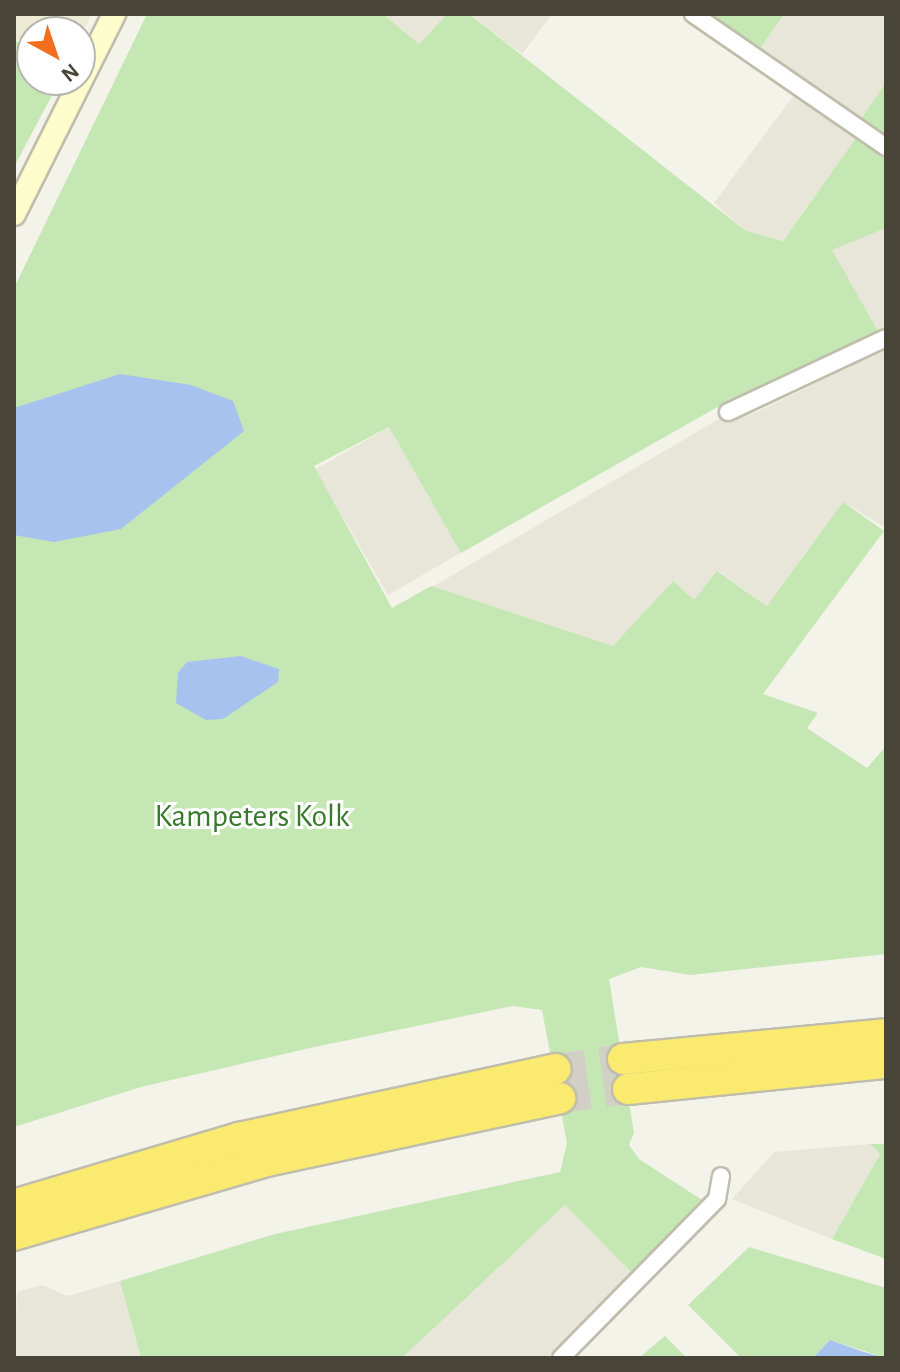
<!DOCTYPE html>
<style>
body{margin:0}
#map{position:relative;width:900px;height:1372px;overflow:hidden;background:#f4f3ea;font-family:"Alegreya Sans",sans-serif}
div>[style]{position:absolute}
.residential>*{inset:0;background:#e8e6d8;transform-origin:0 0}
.education>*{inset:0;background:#edebd4}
.green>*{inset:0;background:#c5e7b4}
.water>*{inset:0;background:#a8c2ef}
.motorway-tunnel>*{height:30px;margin-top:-15px;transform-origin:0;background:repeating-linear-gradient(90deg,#d2d0c6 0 30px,transparent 0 45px)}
.roads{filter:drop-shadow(2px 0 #c0bdac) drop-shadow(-2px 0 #c0bdac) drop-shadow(0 2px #c0bdac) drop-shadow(0 -2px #c0bdac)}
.minor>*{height:16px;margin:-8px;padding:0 8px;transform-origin:8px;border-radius:8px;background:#fff}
.secondary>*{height:22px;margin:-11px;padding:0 11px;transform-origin:11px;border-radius:11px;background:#fdfccb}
.motorway>*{height:30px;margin:-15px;padding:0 15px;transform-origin:15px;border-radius:15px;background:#faea6f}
span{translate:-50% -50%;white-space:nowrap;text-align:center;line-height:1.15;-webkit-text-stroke:6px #fff;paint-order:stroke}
.park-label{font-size:32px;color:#38792c}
.frame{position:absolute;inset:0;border:16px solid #484538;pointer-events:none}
.north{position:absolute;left:16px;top:16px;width:80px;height:80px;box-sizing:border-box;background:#fff;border:2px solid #b6b5af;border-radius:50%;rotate:140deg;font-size:22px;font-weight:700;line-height:32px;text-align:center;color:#484538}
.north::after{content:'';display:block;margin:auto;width:28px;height:36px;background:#f46e20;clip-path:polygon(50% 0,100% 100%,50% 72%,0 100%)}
</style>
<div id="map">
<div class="residential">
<i style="clip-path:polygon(383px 14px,447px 14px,419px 44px)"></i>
<i style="clip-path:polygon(469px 14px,552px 14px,522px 54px)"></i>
<i style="clip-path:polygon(784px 14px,886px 14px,886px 82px,861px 119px,759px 50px)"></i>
<i style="clip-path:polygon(794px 95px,856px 138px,783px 241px,746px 231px,714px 203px)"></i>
<i style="clip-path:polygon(886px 228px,886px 326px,878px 331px,831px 249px)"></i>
<i style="clip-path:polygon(886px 349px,886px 528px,843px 502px,767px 606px,718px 571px,694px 601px,612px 647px,432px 587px,719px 419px,753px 414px)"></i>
<i style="left:389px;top:427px;width:145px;height:85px;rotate:60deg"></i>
<i style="clip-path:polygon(870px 1144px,880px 1154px,832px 1239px,732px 1199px,774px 1152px)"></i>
<i style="clip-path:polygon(565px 1205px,633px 1274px,547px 1358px,402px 1358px)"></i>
<i style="clip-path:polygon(120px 1281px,141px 1358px,14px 1358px,17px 1292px,42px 1285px,67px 1296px)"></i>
</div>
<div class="education">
<i style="clip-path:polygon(14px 14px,92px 14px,80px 36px,32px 32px,32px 47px,14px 38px)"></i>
</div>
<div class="green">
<i style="clip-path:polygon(147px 14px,383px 14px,419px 44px,447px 14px,469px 14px,746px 231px,783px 241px,856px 138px,886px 159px,886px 228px,832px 250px,878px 331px,721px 405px,461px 553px,389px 427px,314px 466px,392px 608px,431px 586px,613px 646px,673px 581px,694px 600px,717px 571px,767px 606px,843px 502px,884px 531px,763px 694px,818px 713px,807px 728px,867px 768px,886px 746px,886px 954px,690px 975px,641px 967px,609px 979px,634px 1133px,629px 1145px,639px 1159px,702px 1200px,633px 1274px,565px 1205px,402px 1358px,141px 1358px,120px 1281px,275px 1234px,560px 1172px,567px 1143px,542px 1010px,513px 1006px,310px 1048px,141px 1087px,14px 1127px,14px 288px)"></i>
<i style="clip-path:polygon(707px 14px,784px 14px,759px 50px)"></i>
<i style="clip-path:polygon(14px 40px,32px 49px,32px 80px,60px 80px,14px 167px)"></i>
<i style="clip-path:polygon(886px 82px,886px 136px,861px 119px)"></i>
<i style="clip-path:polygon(870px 1144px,886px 1144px,886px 1259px,832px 1239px,880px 1154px)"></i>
<i style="clip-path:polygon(749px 1247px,886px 1288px,886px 1358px,830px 1340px,813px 1358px,741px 1358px,688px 1305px)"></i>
<i style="clip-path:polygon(665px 1336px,687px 1358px,639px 1358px)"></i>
</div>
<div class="water">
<i style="clip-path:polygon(120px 374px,191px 385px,233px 401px,244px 431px,121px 529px,54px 542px,14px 535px,14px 408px)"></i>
<i style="clip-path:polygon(241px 656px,279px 669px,278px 682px,223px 719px,206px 720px,176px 703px,178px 673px,187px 662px)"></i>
<i style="clip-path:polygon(830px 1340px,861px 1351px,885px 1358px,813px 1358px)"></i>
</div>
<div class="motorway-tunnel">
<i style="left:556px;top:1069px;width:68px;rotate:-8.5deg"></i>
<i style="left:560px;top:1098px;width:69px;rotate:-7.5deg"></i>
</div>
<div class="roads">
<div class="minor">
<i style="left:693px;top:14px;width:234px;rotate:34.6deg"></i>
<i style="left:728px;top:412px;width:174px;rotate:-25.1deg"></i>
<i style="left:561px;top:1358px;width:223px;rotate:-45.5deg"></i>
<i style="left:717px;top:1199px;width:23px;rotate:-80deg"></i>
</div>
<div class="secondary">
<i style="left:14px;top:214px;width:224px;rotate:-63.4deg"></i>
</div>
<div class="motorway">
<i style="left:623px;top:1059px;width:264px;rotate:-5.4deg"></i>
<i style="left:628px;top:1089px;width:259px;rotate:-5.8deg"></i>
<i style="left:14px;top:1205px;width:235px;rotate:-16.6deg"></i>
<i style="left:239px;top:1138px;width:324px;rotate:-12.3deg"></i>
<i style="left:14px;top:1235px;width:264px;rotate:-16.3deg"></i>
<i style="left:267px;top:1161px;width:300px;rotate:-12.1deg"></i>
</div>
</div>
<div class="park-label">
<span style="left:252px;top:816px">Kampeters Kolk</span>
</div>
<div class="frame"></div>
<div class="north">N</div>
</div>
